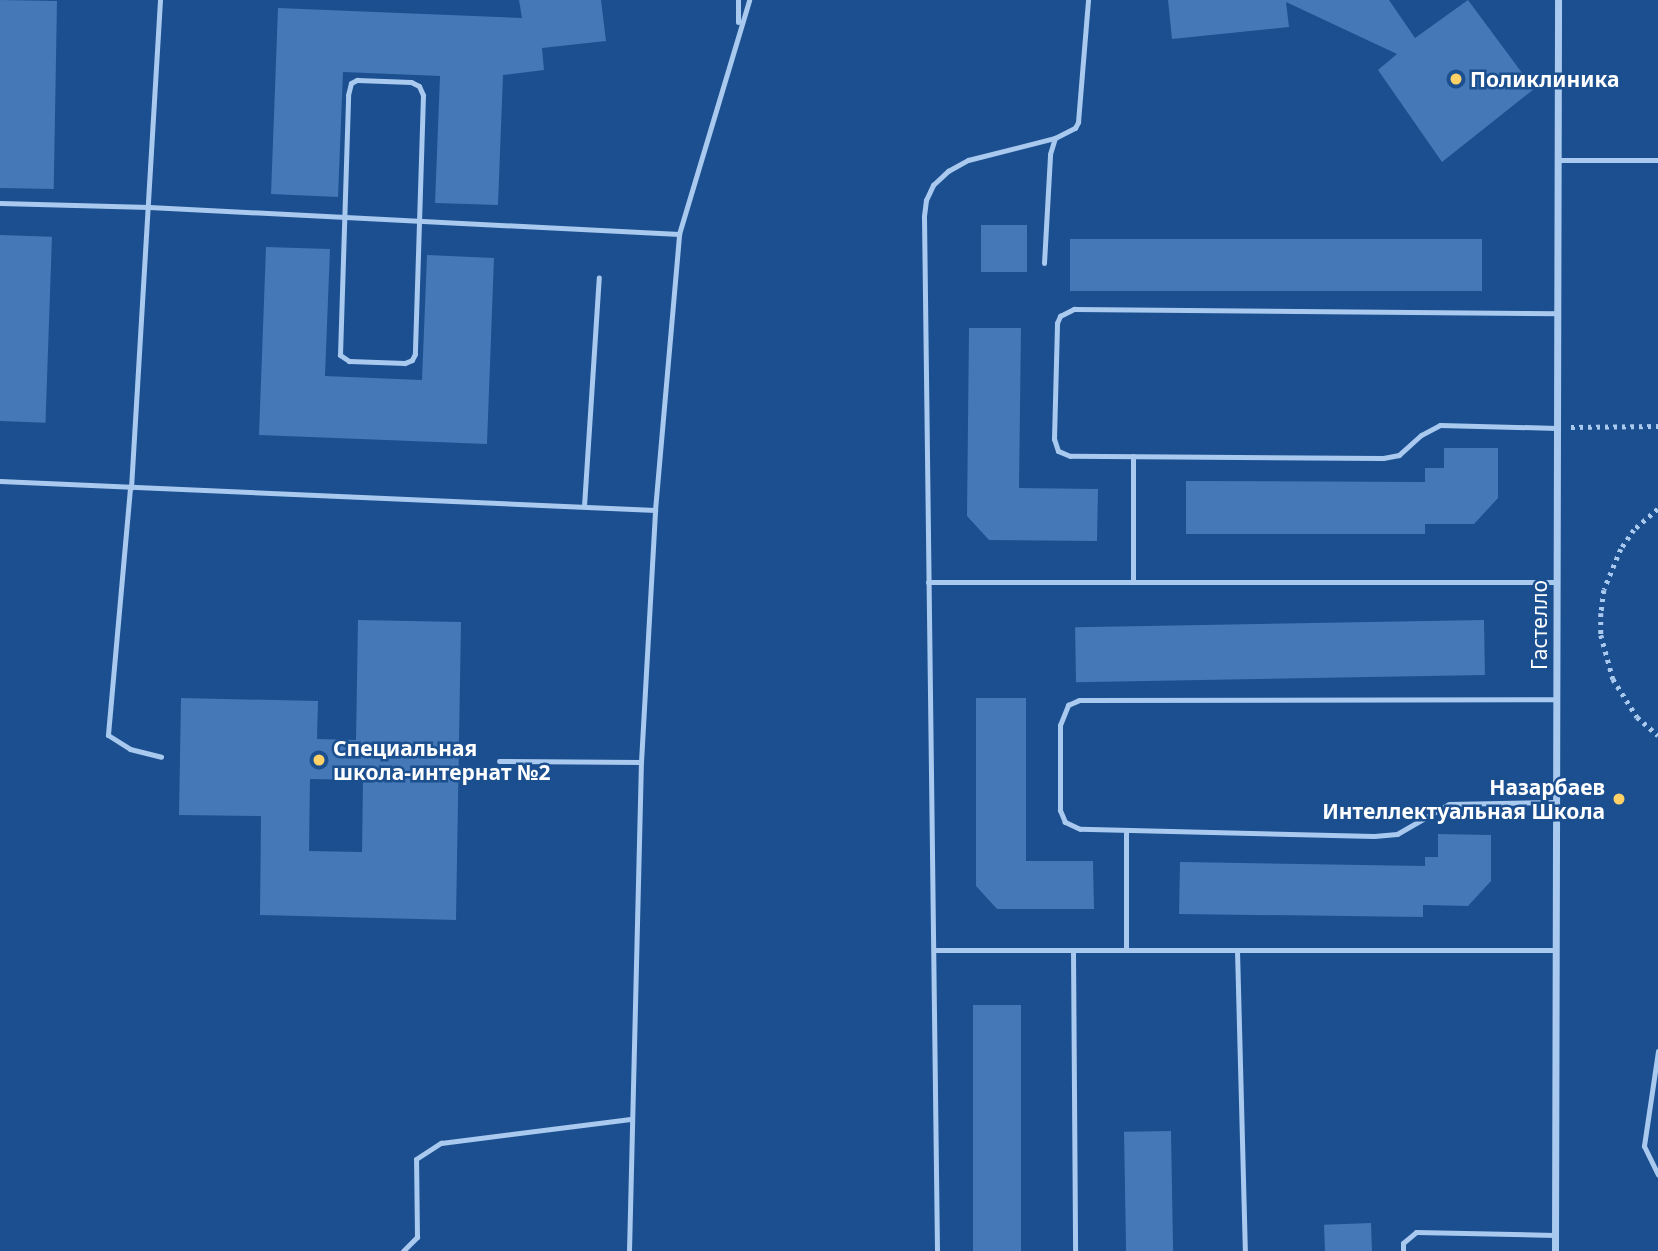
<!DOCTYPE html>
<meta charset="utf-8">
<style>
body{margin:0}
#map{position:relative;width:1658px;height:1251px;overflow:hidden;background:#1b4f8f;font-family:"Noto Sans",sans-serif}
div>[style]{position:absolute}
.building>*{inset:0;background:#4478b7;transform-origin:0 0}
.path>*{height:4.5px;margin-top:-2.25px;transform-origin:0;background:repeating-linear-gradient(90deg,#a9c9ee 0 3.5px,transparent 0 8.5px)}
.service>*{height:5px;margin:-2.5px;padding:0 2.5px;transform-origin:2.5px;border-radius:2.5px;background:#a9c9ee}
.minor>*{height:7px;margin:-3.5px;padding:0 3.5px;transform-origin:3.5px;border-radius:3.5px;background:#a9c9ee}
.dots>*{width:19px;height:19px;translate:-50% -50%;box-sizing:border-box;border:4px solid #1b4f8f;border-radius:50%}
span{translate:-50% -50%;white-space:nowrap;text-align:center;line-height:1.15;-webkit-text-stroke:5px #1b4f8f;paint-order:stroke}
.poi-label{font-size:21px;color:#fff;font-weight:700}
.left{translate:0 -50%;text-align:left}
.right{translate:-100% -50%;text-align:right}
.street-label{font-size:21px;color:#fff}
</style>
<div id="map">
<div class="building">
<i style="left:0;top:0;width:57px;height:188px;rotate:1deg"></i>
<i style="clip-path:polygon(519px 0,601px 0,606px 41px,542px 48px,544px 70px,503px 75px,498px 205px,435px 203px,440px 76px,343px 72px,338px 197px,271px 194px,278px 8px,522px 18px)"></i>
<i style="clip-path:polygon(1168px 0,1389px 0,1415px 38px,1468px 0,1534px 89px,1442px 162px,1378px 70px,1397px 54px,1286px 2px,1289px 27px,1172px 39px)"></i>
<i style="left:981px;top:225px;width:46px;height:47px"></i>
<i style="left:0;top:235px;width:52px;height:186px;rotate:2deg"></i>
<i style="left:1070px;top:239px;width:412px;height:52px"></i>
<i style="clip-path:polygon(266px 247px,330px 249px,325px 376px,422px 380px,427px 255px,494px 258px,487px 444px,259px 435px)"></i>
<i style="clip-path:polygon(969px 328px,1021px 328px,1019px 488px,1098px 489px,1097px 541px,989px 540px,967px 516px)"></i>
<i style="clip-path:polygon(1444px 448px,1498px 448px,1498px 498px,1474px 524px,1425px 524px,1425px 534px,1186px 534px,1186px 481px,1425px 482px,1425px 468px,1444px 468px)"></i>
<i style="clip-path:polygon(evenodd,358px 620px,461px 622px,456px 920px,260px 915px,261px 816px,179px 815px,181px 698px,318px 701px,317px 739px,356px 740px,358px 620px,310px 779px,363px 780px,362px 852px,309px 851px,310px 779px)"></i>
<i style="left:1484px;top:620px;width:55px;height:409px;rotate:89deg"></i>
<i style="clip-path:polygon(976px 698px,1026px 698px,1026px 861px,1093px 861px,1094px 909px,997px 909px,976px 886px)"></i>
<i style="clip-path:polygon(1438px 834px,1491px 835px,1491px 881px,1468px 906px,1423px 905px,1423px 917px,1179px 914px,1180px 862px,1425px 866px,1425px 857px,1438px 857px)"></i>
<i style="left:973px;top:1005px;width:48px;height:246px"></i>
<i style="left:1171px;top:1131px;width:120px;height:47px;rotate:89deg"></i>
<i style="left:1371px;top:1223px;width:28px;height:47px;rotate:88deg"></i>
</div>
<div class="path">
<i style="left:1571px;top:427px;width:87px;rotate:-0.7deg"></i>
<i style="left:1658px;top:509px;width:32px;rotate:139deg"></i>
<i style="left:1634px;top:530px;width:23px;rotate:124deg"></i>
<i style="left:1621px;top:549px;width:44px;rotate:112.5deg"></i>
<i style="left:1604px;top:590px;width:23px;rotate:97deg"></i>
<i style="left:1601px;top:613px;width:22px;rotate:90deg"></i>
<i style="left:1601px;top:635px;width:46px;rotate:74.7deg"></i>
<i style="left:1613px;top:679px;width:45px;rotate:57.7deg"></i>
<i style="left:1637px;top:717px;width:28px;rotate:41deg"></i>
</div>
<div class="service">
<i style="left:738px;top:0;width:22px;rotate:90deg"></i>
<i style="left:357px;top:80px;width:54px;rotate:2.1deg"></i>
<i style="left:411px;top:82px;width:9px;rotate:27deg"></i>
<i style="left:419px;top:86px;width:10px;rotate:66deg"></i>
<i style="left:423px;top:95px;width:259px;rotate:91.8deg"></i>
<i style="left:415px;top:354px;width:7px;rotate:117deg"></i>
<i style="left:412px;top:360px;width:8px;rotate:157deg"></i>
<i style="left:405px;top:363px;width:56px;rotate:-178deg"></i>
<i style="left:349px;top:361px;width:11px;rotate:-146deg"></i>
<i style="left:340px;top:355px;width:260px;rotate:-88.2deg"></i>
<i style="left:348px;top:95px;width:12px;rotate:-76deg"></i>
<i style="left:351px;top:83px;width:7px;rotate:-27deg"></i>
<i style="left:1557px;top:160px;width:101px"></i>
<i style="left:0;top:203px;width:149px;rotate:1.5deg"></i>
<i style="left:149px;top:207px;width:531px;rotate:2.92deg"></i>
<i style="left:1044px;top:263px;width:109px;rotate:-86.8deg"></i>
<i style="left:1050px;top:154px;width:17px;rotate:-73deg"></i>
<i style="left:1557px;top:428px;width:117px;rotate:-178.5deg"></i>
<i style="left:1440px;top:425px;width:21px;rotate:152deg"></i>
<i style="left:1421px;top:435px;width:30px;rotate:138deg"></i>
<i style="left:1399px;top:455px;width:16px;rotate:169deg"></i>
<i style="left:1383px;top:458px;width:313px;rotate:-179.6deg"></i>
<i style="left:1070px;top:456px;width:13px;rotate:-157deg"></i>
<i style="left:1058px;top:451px;width:13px;rotate:-108deg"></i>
<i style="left:1054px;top:439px;width:116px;rotate:-88.5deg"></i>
<i style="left:1057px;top:323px;width:8px;rotate:-67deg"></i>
<i style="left:1060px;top:316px;width:16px;rotate:-27deg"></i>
<i style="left:1074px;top:309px;width:483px;rotate:0.5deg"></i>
<i style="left:1133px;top:456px;width:126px;rotate:90deg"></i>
<i style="left:0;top:481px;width:656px;rotate:2.54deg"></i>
<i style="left:130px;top:488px;width:248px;rotate:95.1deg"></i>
<i style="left:108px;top:735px;width:26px;rotate:32deg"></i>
<i style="left:130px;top:749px;width:32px;rotate:14deg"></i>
<i style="left:131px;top:488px;width:489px;rotate:-86.6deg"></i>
<i style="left:584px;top:506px;width:229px;rotate:-86.3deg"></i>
<i style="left:928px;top:582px;width:629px"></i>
<i style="left:499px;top:761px;width:142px;rotate:0.4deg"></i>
<i style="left:1556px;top:802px;width:107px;rotate:178.9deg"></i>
<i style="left:1449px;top:804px;width:60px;rotate:150deg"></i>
<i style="left:1397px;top:834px;width:23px;rotate:175deg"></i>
<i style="left:1374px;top:836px;width:294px;rotate:-178.6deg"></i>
<i style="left:1080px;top:829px;width:17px;rotate:-155deg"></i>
<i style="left:1065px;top:822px;width:13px;rotate:-113deg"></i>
<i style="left:1060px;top:810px;width:85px;rotate:-90deg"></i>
<i style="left:1060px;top:725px;width:22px;rotate:-68deg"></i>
<i style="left:1068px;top:705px;width:12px;rotate:-24deg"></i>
<i style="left:1079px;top:700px;width:477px;rotate:-0.1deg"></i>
<i style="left:1126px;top:830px;width:120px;rotate:90deg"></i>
<i style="left:936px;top:950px;width:620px"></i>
<i style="left:1073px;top:950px;width:301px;rotate:89.6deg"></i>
<i style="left:1237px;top:950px;width:301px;rotate:88.5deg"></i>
<i style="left:1658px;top:1051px;width:96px;rotate:98.4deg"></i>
<i style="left:1644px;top:1146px;width:32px;rotate:64deg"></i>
<i style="left:403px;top:1251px;width:20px;rotate:-45deg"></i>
<i style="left:417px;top:1237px;width:78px;rotate:-90.7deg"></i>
<i style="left:416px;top:1159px;width:30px;rotate:-33deg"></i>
<i style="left:441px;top:1143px;width:191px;rotate:-7.2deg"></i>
<i style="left:629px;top:1251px;width:489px;rotate:-88.6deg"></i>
<i style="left:641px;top:762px;width:252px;rotate:-86.8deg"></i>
<i style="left:655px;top:510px;width:277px;rotate:-85deg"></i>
<i style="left:679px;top:234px;width:244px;rotate:-73.3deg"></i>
<i style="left:937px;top:1251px;width:1035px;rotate:-90.72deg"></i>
<i style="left:924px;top:216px;width:16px;rotate:-83deg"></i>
<i style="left:926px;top:200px;width:17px;rotate:-65deg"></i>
<i style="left:933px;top:185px;width:21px;rotate:-43deg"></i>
<i style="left:948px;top:171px;width:23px;rotate:-29deg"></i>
<i style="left:968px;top:160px;width:90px;rotate:-14.2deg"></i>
<i style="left:1055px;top:138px;width:22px;rotate:-27deg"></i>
<i style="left:1075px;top:128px;width:7px;rotate:-63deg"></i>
<i style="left:1078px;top:122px;width:122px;rotate:-85.3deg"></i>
<i style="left:1403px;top:1251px;width:8px;rotate:-90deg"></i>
<i style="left:1403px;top:1243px;width:17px;rotate:-40deg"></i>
<i style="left:1416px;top:1232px;width:139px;rotate:1.2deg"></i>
</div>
<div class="minor">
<i style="left:1555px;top:1251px;width:1251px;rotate:-89.86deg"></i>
</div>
<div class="dots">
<i style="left:1456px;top:79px;background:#ffd166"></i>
<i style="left:319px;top:760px;background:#ffd166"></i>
<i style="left:1619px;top:799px;background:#ffd166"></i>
</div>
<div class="poi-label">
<span class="left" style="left:1470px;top:79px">Поликлиника</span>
<span class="left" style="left:333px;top:760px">Специальная<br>школа-интернат №2</span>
<span class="right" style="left:1605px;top:799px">Назарбаев<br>Интеллектуальная Школа</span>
</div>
<div class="street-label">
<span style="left:1539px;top:625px;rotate:-90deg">Гастелло</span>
</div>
</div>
